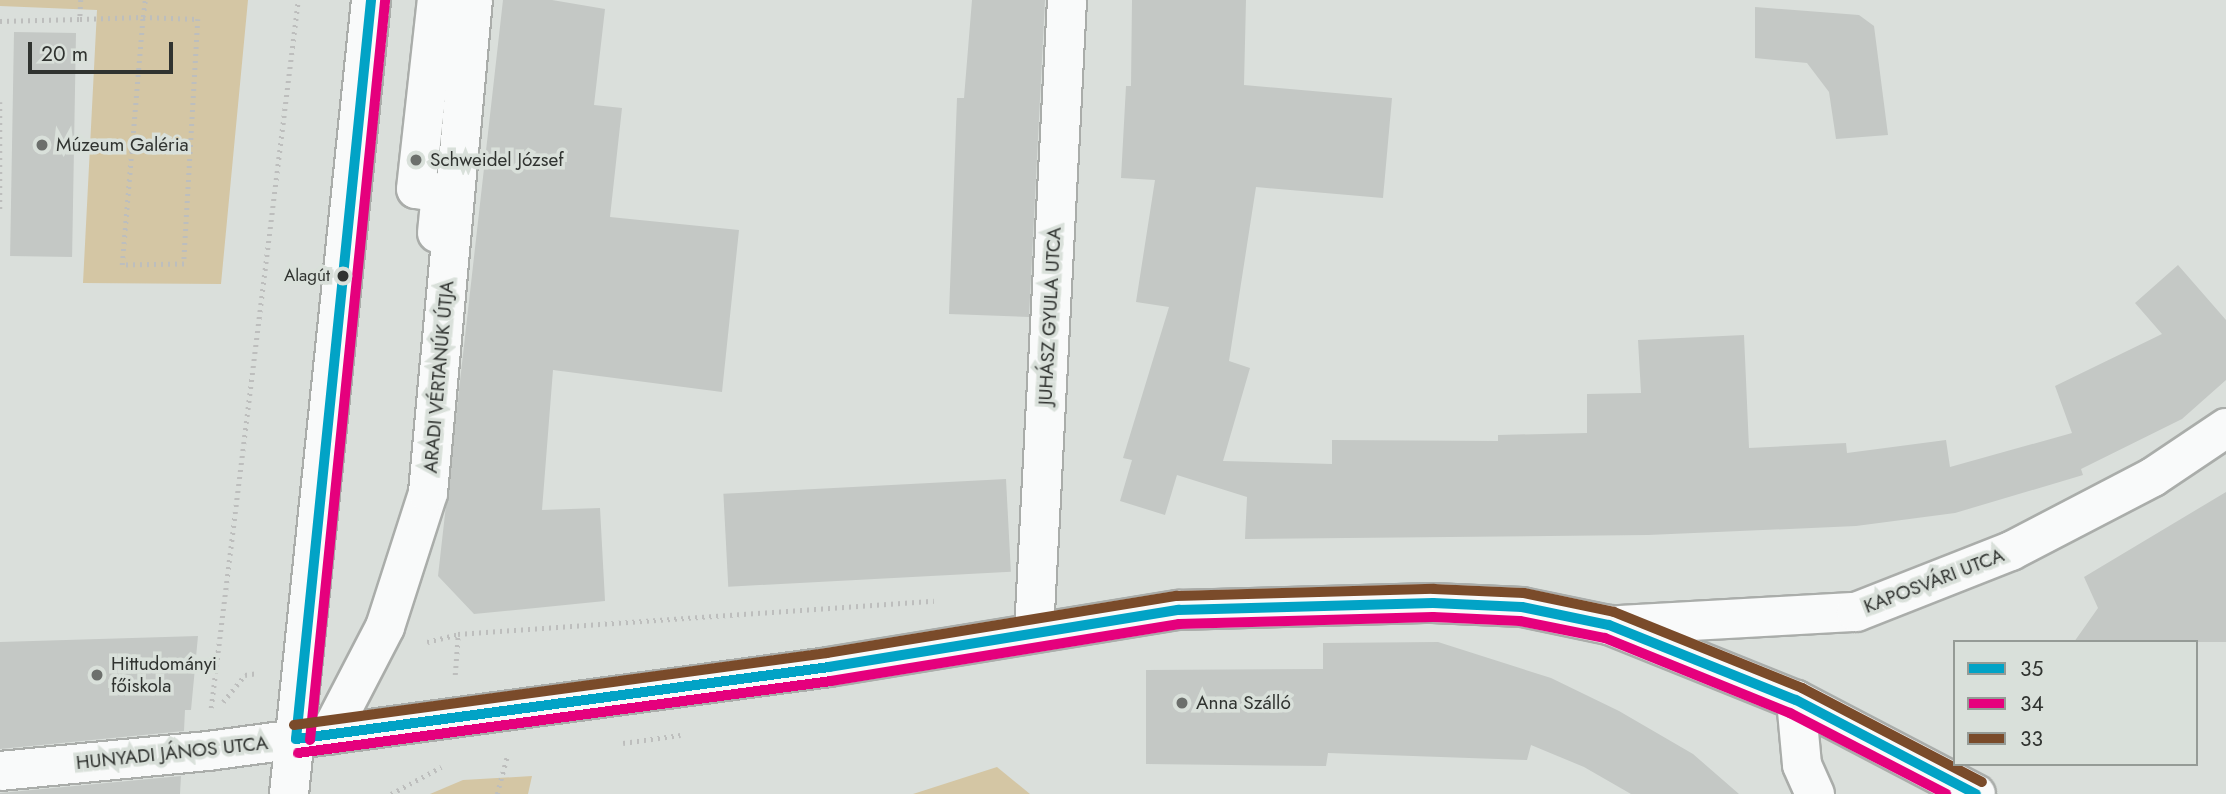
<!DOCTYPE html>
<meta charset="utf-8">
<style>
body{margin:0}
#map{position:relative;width:2226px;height:794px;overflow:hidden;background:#dadfdb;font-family:Jost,sans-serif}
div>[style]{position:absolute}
.green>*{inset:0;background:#d4c6a4}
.building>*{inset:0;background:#c4c8c5;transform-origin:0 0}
.path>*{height:4.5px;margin-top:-2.25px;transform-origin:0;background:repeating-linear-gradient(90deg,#bdbebd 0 2px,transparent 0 7px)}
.roads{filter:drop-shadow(2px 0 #aaadaa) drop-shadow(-2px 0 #aaadaa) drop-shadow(0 2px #aaadaa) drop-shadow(0 -2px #aaadaa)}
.minor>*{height:38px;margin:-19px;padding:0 19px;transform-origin:19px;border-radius:19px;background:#f9fafa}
.bus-1>*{height:10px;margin:-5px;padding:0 5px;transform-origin:5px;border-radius:5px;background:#02a3c6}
.bus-2>*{height:10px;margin:-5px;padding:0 5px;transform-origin:5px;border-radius:5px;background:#e5007d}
.bus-3>*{height:10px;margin:-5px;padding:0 5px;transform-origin:5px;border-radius:5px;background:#7a4b2a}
.dots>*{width:19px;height:19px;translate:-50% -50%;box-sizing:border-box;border:4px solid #d9e0da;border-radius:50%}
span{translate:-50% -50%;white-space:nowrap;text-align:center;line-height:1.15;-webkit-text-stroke:7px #d9e0da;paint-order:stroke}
.bus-label{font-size:17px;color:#303330}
.right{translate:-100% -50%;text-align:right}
.poi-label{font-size:19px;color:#303330}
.left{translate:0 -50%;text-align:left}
.street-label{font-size:19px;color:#303330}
.legend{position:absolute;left:1953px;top:640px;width:245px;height:126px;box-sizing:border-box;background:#d9e0da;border:2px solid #959b96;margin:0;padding:9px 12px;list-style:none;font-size:21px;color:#303330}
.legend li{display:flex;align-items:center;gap:14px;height:35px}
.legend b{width:35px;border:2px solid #959b96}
.scale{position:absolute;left:28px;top:42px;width:145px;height:32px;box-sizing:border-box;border:4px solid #303330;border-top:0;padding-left:9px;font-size:21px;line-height:24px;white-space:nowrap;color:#303330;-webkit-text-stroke:5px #d9e0da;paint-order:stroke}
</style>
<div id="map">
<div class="green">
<i style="clip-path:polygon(0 0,248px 0,221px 284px,83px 283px,97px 10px,0 6px)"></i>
<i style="clip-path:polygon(997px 767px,1030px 794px,913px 794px)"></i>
<i style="clip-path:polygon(532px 776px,528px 794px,430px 794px,463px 780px)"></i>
</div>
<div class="building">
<i style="clip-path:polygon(503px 0,552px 0,605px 9px,594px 105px,622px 108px,610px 217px,739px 230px,722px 392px,553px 370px,542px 510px,600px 508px,605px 601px,474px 614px,438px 576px)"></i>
<i style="clip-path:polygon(972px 0,1045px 0,1029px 317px,949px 314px,957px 98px,964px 98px)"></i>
<i style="clip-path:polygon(1132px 0,1246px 0,1244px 85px,1392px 98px,1383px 198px,1256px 187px,1229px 361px,1250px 368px,1223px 461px,1332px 464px,1332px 440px,1498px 441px,1498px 435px,1587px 433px,1587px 394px,1641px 393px,1638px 340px,1744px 335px,1749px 448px,1846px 443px,1847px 453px,1946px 440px,1950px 467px,2072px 433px,2055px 386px,2162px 334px,2135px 303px,2178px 265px,2226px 320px,2226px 380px,2182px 419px,2081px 469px,2083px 475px,1955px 513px,1856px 526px,1648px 535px,1245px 539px,1247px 497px,1177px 475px,1165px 515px,1120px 501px,1132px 460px,1123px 458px,1169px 307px,1136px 302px,1155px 180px,1121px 178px,1126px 86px,1131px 86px)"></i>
<i style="clip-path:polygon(1755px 7px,1859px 15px,1874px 26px,1888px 135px,1836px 139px,1829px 92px,1807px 63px,1755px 58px)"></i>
<i style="left:14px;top:32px;width:62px;height:224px;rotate:1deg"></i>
<i style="left:1006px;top:479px;width:93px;height:283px;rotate:87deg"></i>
<i style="clip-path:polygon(2226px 492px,2226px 642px,2074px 642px,2098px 608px,2084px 577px)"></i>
<i style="clip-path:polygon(198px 636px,191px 710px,185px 710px,184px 731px,0 749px,0 642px)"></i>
<i style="clip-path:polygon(1438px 642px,1551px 678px,1619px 711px,1693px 754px,1739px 794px,1631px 794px,1584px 767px,1531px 745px,1527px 760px,1328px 753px,1326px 766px,1146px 764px,1146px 670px,1323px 669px,1323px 643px)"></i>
<i style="clip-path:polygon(181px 776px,180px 794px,0 794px,0 793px)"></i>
</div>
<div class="path">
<i style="left:81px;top:0;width:19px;rotate:93deg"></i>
<i style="left:80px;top:19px;width:63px;rotate:-1.8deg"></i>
<i style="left:143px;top:17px;width:55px;rotate:2.1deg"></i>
<i style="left:198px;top:19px;width:245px;rotate:93.3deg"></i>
<i style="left:184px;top:264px;width:62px;rotate:179.1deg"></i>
<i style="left:122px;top:265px;width:249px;rotate:-85.2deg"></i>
<i style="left:143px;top:17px;width:17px;rotate:-83deg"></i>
<i style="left:0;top:21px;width:80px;rotate:-1.4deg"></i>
<i style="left:0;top:102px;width:107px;rotate:90deg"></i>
<i style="left:427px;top:642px;width:32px;rotate:-14deg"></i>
<i style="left:458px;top:634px;width:477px;rotate:-4deg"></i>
<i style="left:455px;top:675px;width:40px;rotate:-85.7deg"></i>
<i style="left:223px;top:702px;width:35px;rotate:-51deg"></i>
<i style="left:245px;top:675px;width:12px;rotate:-9deg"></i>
<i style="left:211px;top:708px;width:713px;rotate:-82.99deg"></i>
<i style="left:623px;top:743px;width:58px;rotate:-8deg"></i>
<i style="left:391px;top:794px;width:57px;rotate:-28.4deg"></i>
<i style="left:497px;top:794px;width:39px;rotate:-75deg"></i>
</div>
<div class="roads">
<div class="minor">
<i style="left:437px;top:233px;width:40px;rotate:-84.3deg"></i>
<i style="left:441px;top:193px;width:25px;rotate:-171deg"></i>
<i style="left:416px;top:189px;width:190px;rotate:-83.7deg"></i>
<i style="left:1621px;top:625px;width:235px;rotate:-3.2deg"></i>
<i style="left:1856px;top:612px;width:167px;rotate:-21.5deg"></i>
<i style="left:2011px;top:551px;width:160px;rotate:-27.5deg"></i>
<i style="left:2153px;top:477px;width:88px;rotate:-33.9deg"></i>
<i style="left:1034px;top:632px;width:633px;rotate:-87.01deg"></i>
<i style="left:1796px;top:700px;width:65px;rotate:84.7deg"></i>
<i style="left:1802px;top:765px;width:32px;rotate:66deg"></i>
<i style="left:329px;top:735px;width:122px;rotate:-62.6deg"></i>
<i style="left:385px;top:627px;width:141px;rotate:-72.2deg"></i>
<i style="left:428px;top:493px;width:495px;rotate:-84.8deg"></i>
<i style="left:0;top:771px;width:209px;rotate:-5.5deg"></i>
<i style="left:208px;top:751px;width:627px;rotate:-7.7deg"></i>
<i style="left:829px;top:667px;width:354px;rotate:-9.3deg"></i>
<i style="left:1178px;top:610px;width:255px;rotate:-1.6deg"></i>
<i style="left:1433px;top:603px;width:89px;rotate:2.6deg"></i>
<i style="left:1522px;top:607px;width:89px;rotate:11.7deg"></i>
<i style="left:1609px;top:625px;width:201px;rotate:21.9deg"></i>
<i style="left:1796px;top:700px;width:203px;rotate:27.6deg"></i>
<i style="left:289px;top:794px;width:798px;rotate:-84.1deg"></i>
</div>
</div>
<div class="bus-1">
<i style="left:296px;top:739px;width:538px;rotate:-7.69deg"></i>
<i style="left:829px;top:667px;width:354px;rotate:-9.3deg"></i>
<i style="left:1178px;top:610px;width:255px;rotate:-1.6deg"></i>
<i style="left:1433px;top:603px;width:89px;rotate:2.6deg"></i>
<i style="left:1522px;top:607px;width:89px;rotate:11.7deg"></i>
<i style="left:1609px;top:625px;width:201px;rotate:21.9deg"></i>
<i style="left:1796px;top:700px;width:203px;rotate:27.6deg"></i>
<i style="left:296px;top:739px;width:743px;rotate:-84.2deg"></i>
</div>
<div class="bus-2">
<i style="left:310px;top:740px;width:743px;rotate:-84.2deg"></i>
<i style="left:298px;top:753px;width:538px;rotate:-7.69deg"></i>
<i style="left:831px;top:681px;width:353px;rotate:-9.3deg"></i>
<i style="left:1179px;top:624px;width:254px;rotate:-1.6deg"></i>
<i style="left:1433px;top:617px;width:87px;rotate:2.6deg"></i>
<i style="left:1520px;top:621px;width:87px;rotate:11.3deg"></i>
<i style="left:1605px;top:638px;width:200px;rotate:22.1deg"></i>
<i style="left:1790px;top:713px;width:176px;rotate:27.4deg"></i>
</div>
<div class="bus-3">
<i style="left:294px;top:725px;width:538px;rotate:-7.69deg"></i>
<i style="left:827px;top:653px;width:354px;rotate:-9.3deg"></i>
<i style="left:1176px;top:596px;width:258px;rotate:-1.6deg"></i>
<i style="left:1434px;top:589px;width:90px;rotate:2.5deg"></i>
<i style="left:1524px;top:593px;width:92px;rotate:11.9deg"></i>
<i style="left:1614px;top:612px;width:203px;rotate:22deg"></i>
<i style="left:1802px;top:688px;width:203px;rotate:27.6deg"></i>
</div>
<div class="dots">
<i style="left:42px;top:145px;background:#6c6f6c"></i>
<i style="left:416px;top:160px;background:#6c6f6c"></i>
<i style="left:343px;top:276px;background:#303330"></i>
<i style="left:97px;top:675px;background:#6c6f6c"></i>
<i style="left:1182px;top:703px;background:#6c6f6c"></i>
</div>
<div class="bus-label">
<span class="right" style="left:330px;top:276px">Alagút</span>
</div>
<div class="poi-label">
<span class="left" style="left:56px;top:145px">Múzeum Galéria</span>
<span class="left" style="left:430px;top:160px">Schweidel József</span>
<span class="left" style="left:111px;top:675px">Hittudományi<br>főiskola</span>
<span class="left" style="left:1196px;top:703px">Anna Szálló</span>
</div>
<div class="street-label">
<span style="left:1050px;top:316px;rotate:-87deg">JUHÁSZ GYULA UTCA</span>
<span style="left:439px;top:377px;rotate:-85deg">ARADI VÉRTANÚK ÚTJA</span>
<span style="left:1934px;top:581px;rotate:-21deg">KAPOSVÁRI UTCA</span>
<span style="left:172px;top:753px;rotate:-6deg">HUNYADI JÁNOS UTCA</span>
</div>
<ul class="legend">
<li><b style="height:9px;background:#02a3c6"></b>35</li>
<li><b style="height:9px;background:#e5007d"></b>34</li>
<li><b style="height:9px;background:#7a4b2a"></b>33</li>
</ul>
<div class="scale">20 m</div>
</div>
